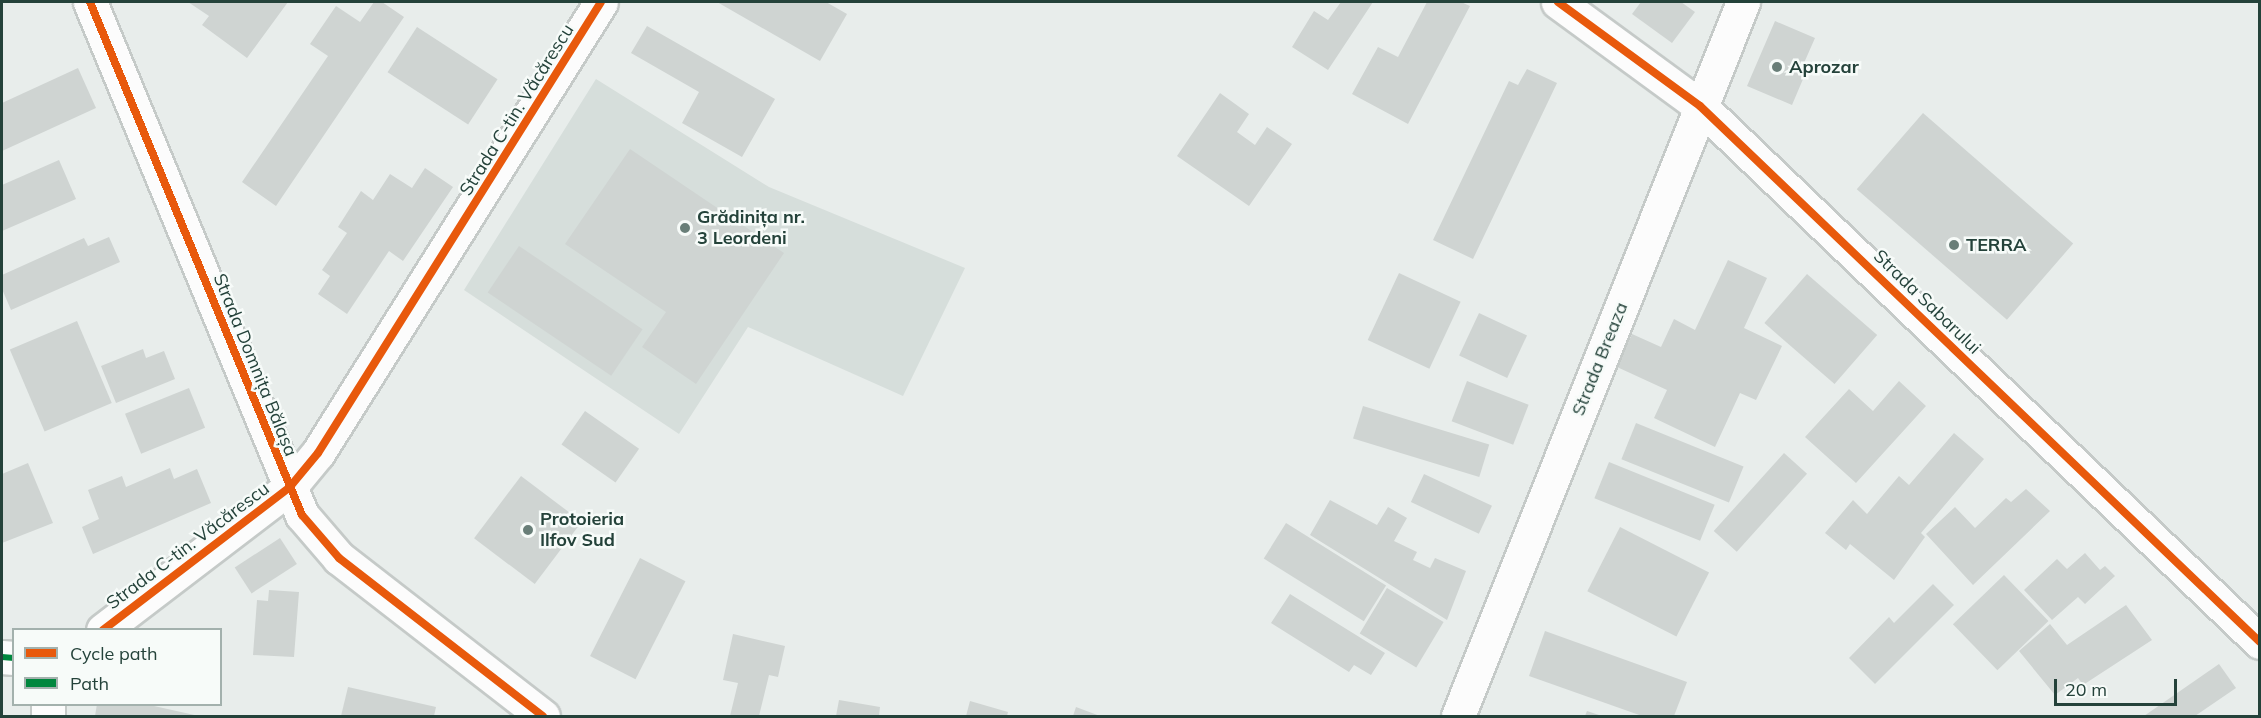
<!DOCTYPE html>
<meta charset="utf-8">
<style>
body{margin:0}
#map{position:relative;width:2261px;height:718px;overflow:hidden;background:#e8edeb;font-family:Mulish,sans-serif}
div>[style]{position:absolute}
.built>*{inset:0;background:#d6dedb}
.building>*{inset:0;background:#cfd4d2;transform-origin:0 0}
.roads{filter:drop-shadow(2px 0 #c5cac8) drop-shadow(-2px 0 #c5cac8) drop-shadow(0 2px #c5cac8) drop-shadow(0 -2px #c5cac8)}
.minor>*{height:33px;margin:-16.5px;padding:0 16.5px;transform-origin:16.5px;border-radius:16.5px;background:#fcfcfc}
.quiet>*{height:6px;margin-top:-3px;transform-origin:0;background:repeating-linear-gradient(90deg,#00873e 0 12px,transparent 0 18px)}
.cycleway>*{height:8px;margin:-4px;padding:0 4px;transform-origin:4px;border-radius:4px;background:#e8590c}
.dots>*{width:16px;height:16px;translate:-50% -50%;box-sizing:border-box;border:3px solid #f7fbf9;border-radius:50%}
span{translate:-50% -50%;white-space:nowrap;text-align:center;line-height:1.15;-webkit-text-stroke:5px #f7fbf9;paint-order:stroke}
.poi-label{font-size:18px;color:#24423a;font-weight:700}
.left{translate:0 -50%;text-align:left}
.street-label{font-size:18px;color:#24423a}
.frame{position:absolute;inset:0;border:3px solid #24423a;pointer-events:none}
.legend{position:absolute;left:12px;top:628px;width:210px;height:78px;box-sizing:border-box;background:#f7fbf9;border:2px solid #a3b1ad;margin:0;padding:8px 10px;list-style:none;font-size:18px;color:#24423a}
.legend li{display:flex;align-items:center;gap:12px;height:30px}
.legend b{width:30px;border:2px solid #a3b1ad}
.scale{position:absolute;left:2054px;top:679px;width:123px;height:27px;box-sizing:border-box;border:3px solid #24423a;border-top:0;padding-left:8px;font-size:18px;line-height:21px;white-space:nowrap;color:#24423a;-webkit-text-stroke:4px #f7fbf9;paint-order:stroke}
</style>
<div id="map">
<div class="built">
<i style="clip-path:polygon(596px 79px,769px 187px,965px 268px,903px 396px,748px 327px,679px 434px,464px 290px)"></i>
</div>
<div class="building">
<i style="clip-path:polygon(188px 2px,288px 2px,247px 58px,202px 25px,209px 16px)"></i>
<i style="clip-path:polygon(374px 2px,382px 2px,404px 17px,276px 206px,242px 182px,328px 56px,310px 44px,336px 6px,360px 22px)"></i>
<i style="clip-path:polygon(717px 2px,826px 2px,847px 14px,820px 61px)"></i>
<i style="clip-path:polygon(1341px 2px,1373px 2px,1328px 70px,1292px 47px,1314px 11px,1328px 20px)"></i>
<i style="clip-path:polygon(1427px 2px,1461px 2px,1470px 6px,1408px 124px,1352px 94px,1378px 47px,1398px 57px)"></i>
<i style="clip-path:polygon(1641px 2px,1681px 2px,1695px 12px,1672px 43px,1632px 14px)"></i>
<i style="clip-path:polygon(1775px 21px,1815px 38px,1804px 63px,1809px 65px,1792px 105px,1747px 86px)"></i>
<i style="clip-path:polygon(647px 26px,775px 99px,742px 157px,682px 123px,699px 92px,631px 53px)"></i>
<i style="left:417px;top:27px;width:96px;height:54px;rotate:33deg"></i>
<i style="clip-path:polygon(78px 68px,96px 108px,2px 151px,2px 103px)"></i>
<i style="clip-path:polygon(1527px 69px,1557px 83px,1473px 259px,1433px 240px,1509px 81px,1518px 85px)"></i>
<i style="clip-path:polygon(1220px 93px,1249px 114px,1237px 132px,1255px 145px,1267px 127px,1292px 144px,1249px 206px,1177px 156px)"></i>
<i style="left:1923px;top:113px;width:199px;height:101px;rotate:41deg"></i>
<i style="clip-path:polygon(630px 149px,784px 253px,696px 384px,642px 347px,666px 312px,565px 244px)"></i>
<i style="clip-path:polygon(59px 160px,76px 199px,2px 231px,2px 185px)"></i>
<i style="clip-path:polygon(425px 168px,453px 187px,403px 261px,389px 251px,347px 314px,318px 294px,330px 276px,322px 270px,347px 233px,338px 227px,361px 191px,373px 200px,390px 174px,412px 188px)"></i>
<i style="clip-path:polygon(109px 237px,120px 262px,11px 310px,2px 289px,2px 275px,84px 238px,88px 246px)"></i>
<i style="left:519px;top:246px;width:149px;height:56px;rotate:34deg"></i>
<i style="clip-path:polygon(1728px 260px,1767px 278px,1744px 328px,1782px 346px,1756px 400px,1740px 393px,1715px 447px,1654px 418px,1667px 390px,1617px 367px,1632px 334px,1661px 347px,1674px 319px,1695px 330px)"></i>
<i style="left:1399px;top:273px;width:68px;height:74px;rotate:25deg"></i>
<i style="left:1807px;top:274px;width:93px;height:65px;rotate:41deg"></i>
<i style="left:1479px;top:313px;width:53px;height:47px;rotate:25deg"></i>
<i style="left:77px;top:321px;width:89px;height:73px;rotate:67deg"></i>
<i style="clip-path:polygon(143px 349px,146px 358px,164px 351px,175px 379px,116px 403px,101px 366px)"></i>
<i style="left:1467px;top:381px;width:66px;height:43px;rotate:21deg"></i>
<i style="clip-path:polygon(1899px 381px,1926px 406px,1856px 483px,1805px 437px,1849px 389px,1873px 411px)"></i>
<i style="left:189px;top:388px;width:43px;height:69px;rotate:68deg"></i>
<i style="left:1363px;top:406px;width:132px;height:34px;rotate:17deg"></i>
<i style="left:585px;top:411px;width:66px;height:41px;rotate:35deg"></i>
<i style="left:1636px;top:423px;width:116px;height:39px;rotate:22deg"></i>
<i style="clip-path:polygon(1954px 433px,1984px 459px,1921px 533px,1925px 537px,1894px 580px,1850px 544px,1846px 550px,1825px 533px,1853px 500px,1867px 514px,1899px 476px,1909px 485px)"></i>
<i style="left:1784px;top:453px;width:31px;height:105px;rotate:42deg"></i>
<i style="left:1609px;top:462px;width:114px;height:39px;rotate:22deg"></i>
<i style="clip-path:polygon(28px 463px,53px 523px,2px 543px,2px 474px)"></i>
<i style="clip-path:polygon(170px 468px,174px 479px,197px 469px,211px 503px,93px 554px,82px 527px,99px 519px,88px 490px,122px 476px,126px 487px)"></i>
<i style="left:1424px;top:474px;width:75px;height:31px;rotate:25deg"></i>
<i style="left:521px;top:476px;width:76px;height:78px;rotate:37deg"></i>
<i style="clip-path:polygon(2026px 489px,2050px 511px,1973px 585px,1926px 534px,1955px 507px,1975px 528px,2006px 498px,2011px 502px)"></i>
<i style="clip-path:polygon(1330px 500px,1377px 525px,1388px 507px,1407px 518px,1394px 541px,1417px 552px,1413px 560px,1430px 568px,1435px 558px,1466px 571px,1447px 620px,1310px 535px)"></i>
<i style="left:1286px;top:523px;width:118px;height:42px;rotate:32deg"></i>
<i style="left:1620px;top:527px;width:100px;height:72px;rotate:27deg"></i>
<i style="left:280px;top:538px;width:31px;height:54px;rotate:57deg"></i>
<i style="clip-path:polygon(2085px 553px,2100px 570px,2105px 566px,2115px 576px,2085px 604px,2078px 597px,2052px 620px,2024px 590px,2057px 559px,2067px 569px)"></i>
<i style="left:640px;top:558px;width:51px;height:110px;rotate:27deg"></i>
<i style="left:2004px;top:575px;width:64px;height:71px;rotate:46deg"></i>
<i style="clip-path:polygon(1933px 584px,1954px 605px,1875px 684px,1849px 658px,1889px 617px,1894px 623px)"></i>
<i style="left:1387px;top:588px;width:66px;height:53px;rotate:31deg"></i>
<i style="clip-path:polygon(269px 590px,299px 592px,294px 657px,253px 655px,257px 600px,268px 601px)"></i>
<i style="clip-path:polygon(1290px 594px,1385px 653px,1371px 675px,1354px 665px,1349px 672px,1271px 623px)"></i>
<i style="clip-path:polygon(2126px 605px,2152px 640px,2083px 685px,2078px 678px,2055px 695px,2019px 651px,2050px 624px,2067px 645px)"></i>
<i style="clip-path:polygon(1545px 631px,1687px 682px,1674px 716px,1642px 716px,1529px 676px)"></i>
<i style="clip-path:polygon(733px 634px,785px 646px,778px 677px,769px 675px,759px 716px,730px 716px,738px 683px,723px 680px)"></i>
<i style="clip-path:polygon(2219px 664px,2236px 688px,2195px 716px,2144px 716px)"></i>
<i style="clip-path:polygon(348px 687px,436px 707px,434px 716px,341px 716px)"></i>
<i style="clip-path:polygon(839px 700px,880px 707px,879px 716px,836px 716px)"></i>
<i style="clip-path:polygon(970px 701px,1008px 712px,1007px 716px,966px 716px)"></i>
<i style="clip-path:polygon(97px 704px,145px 704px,199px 716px,95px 716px)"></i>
<i style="clip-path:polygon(1076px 707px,1100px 716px,1073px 716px)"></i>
<i style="clip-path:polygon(1587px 711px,1602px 716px,1585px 716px)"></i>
</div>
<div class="roads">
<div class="minor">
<i style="left:90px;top:2px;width:555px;rotate:67.55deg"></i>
<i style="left:302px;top:515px;width:57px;rotate:49.3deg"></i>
<i style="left:339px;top:558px;width:258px;rotate:37.8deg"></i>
<i style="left:1558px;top:2px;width:176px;rotate:36.2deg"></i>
<i style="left:1700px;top:106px;width:775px;rotate:43.75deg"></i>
<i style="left:103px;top:630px;width:234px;rotate:-37.4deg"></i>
<i style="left:289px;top:488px;width:45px;rotate:-50.4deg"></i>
<i style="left:318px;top:453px;width:532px;rotate:-57.89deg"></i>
<i style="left:2px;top:657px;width:12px;rotate:5deg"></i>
<i style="left:48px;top:704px;width:12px;rotate:90deg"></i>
<i style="left:1458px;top:716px;width:769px;rotate:-68.24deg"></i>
</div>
</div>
<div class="quiet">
<i style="left:2px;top:657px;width:12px;rotate:5deg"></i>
</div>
<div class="cycleway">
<i style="left:90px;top:2px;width:555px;rotate:67.55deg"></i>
<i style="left:302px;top:515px;width:57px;rotate:49.3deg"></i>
<i style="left:339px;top:558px;width:258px;rotate:37.8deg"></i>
<i style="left:1558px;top:2px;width:176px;rotate:36.2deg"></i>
<i style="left:1700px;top:106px;width:775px;rotate:43.75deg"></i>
<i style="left:103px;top:630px;width:234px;rotate:-37.4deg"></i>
<i style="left:289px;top:488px;width:45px;rotate:-50.4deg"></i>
<i style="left:318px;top:453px;width:532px;rotate:-57.89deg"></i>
</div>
<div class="dots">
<i style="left:1777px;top:67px;background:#697e78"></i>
<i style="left:685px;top:228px;background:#697e78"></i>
<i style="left:1954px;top:245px;background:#697e78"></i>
<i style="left:528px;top:530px;background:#697e78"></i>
</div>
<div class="poi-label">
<span class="left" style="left:1789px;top:67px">Aprozar</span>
<span class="left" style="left:697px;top:228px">Grădinița nr.<br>3 Leordeni</span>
<span class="left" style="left:1966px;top:245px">TERRA</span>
<span class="left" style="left:540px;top:530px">Protoieria<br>Ilfov Sud</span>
</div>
<div class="street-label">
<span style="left:517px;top:110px;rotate:-58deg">Strada C-tin. Văcărescu</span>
<span style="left:1927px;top:302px;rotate:44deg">Strada Sabarului</span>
<span style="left:1600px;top:359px;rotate:-68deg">Strada Breaza</span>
<span style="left:255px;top:365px;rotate:68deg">Strada Domnița Bălașa</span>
<span style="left:188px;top:546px;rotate:-37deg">Strada C-tin. Văcărescu</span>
</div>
<div class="frame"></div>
<ul class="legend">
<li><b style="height:8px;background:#e8590c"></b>Cycle path</li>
<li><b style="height:8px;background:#00873e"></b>Path</li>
</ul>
<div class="scale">20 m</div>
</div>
